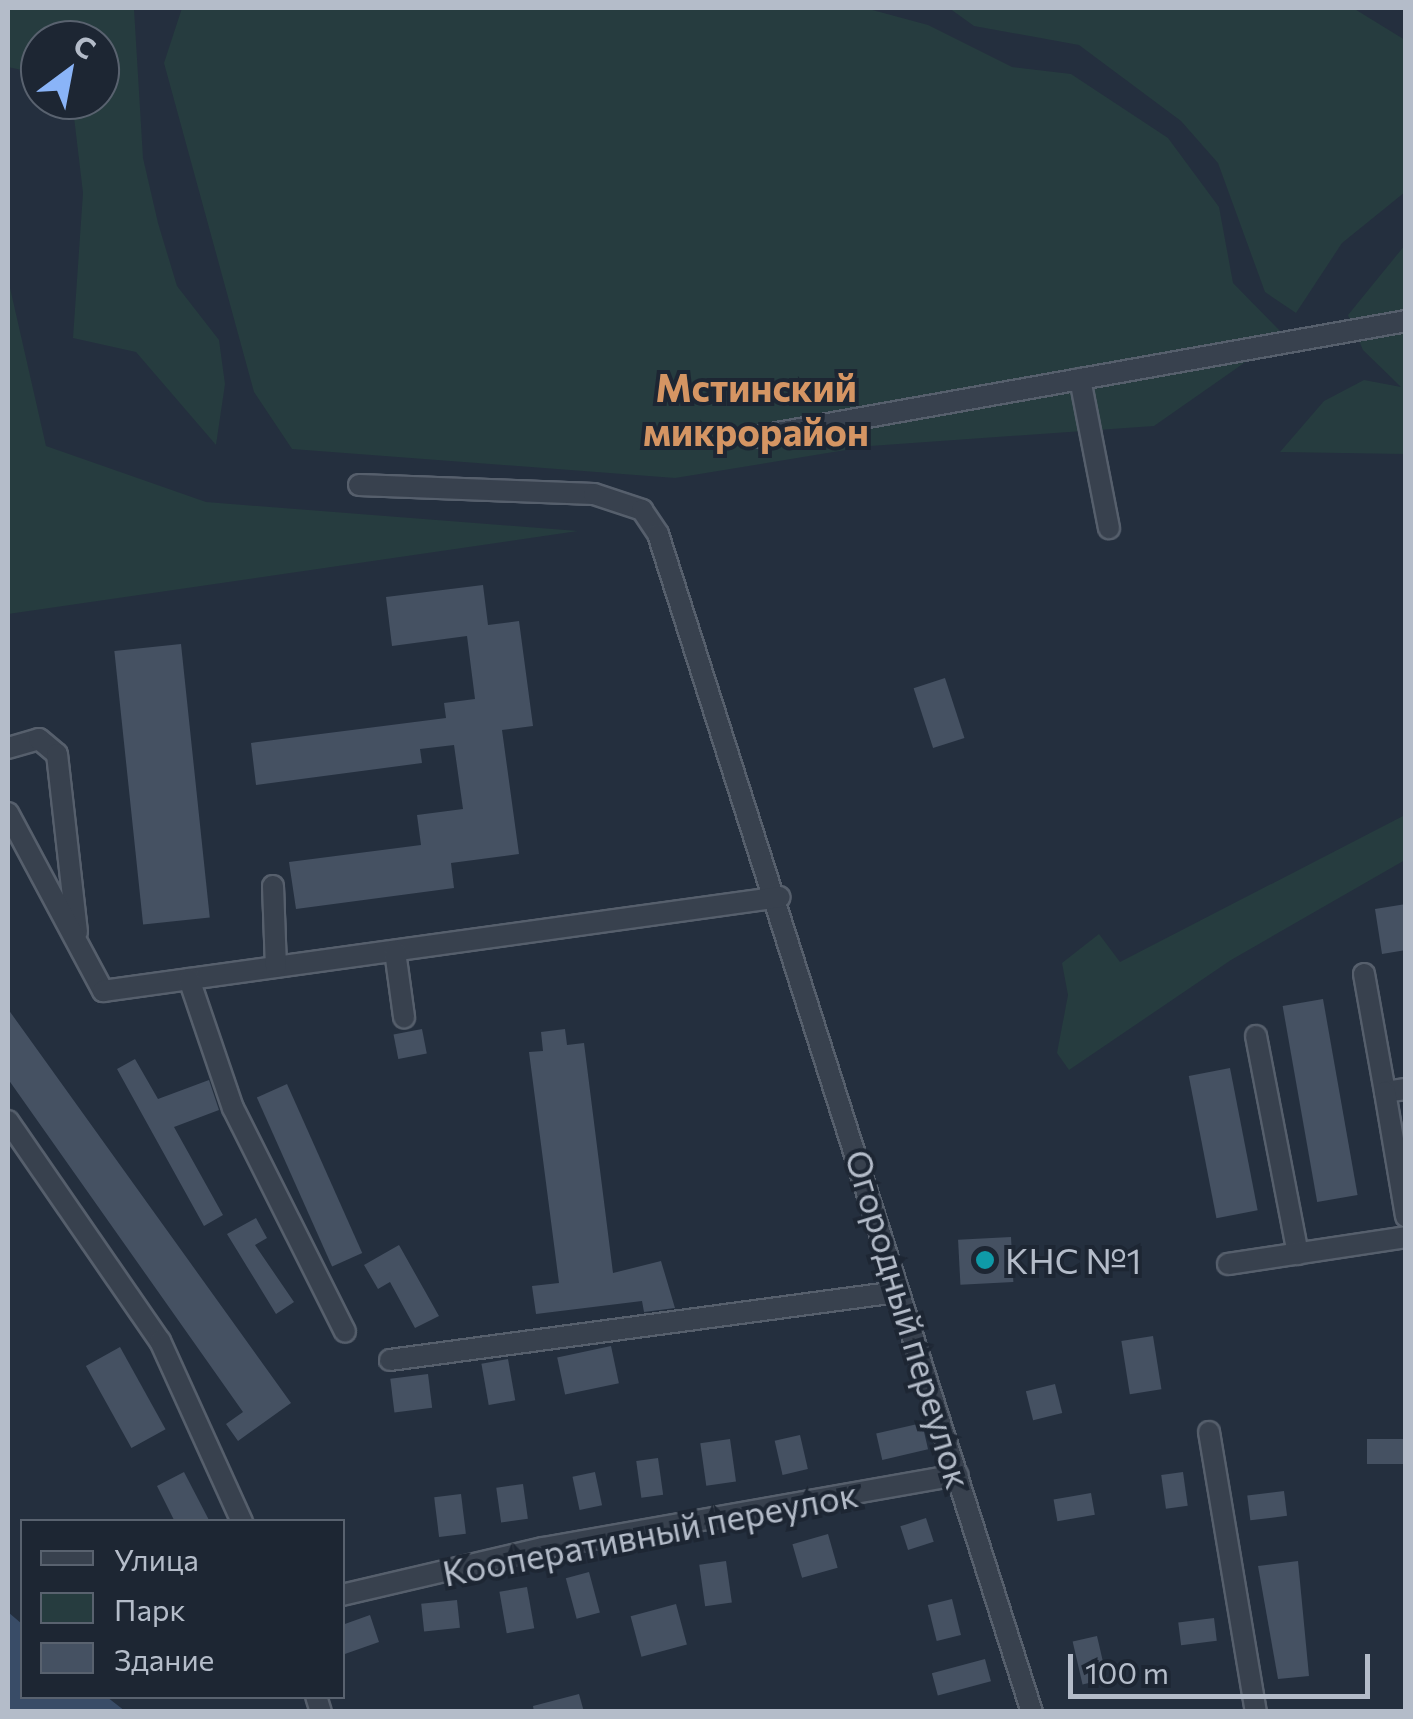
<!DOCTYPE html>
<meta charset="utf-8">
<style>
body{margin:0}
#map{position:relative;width:1413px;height:1719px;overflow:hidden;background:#242f3e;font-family:Commissioner,sans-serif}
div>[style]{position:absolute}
.green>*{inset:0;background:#263c3f}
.water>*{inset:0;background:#394c67}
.building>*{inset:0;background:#455162;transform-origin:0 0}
.roads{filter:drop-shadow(2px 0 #565f6c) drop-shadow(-2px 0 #565f6c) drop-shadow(0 2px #565f6c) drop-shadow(0 -2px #565f6c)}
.minor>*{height:20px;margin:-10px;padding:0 10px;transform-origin:10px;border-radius:10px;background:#38414e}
.dots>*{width:28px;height:28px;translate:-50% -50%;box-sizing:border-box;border:5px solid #1d2633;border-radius:50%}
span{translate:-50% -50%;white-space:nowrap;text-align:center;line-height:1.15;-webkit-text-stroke:8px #1d2633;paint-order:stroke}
.poi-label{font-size:35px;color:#b4bcc9}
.left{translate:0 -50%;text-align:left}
.street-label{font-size:35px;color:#b4bcc9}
.neighbourhood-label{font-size:38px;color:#d59563;font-weight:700}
.frame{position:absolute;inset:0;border:10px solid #b4bcc9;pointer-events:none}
.legend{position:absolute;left:20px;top:1519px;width:325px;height:180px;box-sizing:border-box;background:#1d2633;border:2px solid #59626f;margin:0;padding:12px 18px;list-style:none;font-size:30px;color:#b4bcc9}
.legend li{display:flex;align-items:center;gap:20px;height:50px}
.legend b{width:50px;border:2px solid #59626f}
.north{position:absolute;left:20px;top:20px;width:100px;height:100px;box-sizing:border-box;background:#1d2633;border:2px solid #59626f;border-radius:50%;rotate:32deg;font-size:28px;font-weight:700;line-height:40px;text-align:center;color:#b4bcc9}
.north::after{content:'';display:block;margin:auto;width:35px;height:45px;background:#8ab4f8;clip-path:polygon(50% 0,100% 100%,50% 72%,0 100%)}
.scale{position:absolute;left:1068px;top:1654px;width:302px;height:45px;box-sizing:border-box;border:5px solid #b4bcc9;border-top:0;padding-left:12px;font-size:30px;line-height:35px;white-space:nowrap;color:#b4bcc9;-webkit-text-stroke:8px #1d2633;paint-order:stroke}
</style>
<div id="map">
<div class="green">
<i style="clip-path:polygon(8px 8px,134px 9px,143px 158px,158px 223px,177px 286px,219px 340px,225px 384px,216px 445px,136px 352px,73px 338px,83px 193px,72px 100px,100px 100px,100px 40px,40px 40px,40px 74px,8px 67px)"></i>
<i style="clip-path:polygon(182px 8px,865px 8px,928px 25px,1012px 67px,1071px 74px,1168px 138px,1219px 207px,1233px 283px,1284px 335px,1154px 426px,870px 446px,675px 478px,292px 449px,254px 392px,164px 63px)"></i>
<i style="clip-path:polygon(949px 8px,1353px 8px,1405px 40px,1405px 192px,1342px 243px,1296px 313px,1265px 292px,1218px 163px,1181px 121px,1079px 45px,974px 26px)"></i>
<i style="clip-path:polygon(1405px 245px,1405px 454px,1280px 452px,1324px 401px,1364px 380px,1401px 387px,1363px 350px,1348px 315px)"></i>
<i style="clip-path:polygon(8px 279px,46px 446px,206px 502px,578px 531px,8px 614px)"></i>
<i style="clip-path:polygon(1405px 815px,1405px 860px,1231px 960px,1069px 1070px,1057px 1053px,1068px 995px,1062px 963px,1099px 934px,1120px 962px)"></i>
</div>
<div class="water">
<i style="clip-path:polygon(8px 1612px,22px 1624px,22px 1696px,107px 1697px,125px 1711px,8px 1711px)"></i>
</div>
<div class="building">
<i style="clip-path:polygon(483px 585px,488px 625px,519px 621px,533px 726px,502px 730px,519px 854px,451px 863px,454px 888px,296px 909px,289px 862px,421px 845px,417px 815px,463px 809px,454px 745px,420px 749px,422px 763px,256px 785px,251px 743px,446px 718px,444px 703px,475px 699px,467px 636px,392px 646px,386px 597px)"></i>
<i style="left:181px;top:644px;width:275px;height:67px;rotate:84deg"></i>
<i style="left:945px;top:678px;width:63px;height:33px;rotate:72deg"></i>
<i style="clip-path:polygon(1406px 904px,1406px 950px,1382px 954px,1375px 909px)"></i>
<i style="left:1323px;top:999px;width:199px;height:41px;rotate:80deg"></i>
<i style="clip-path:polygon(8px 1009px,291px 1403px,238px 1441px,226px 1424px,243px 1412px,8px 1079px)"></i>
<i style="left:422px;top:1029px;width:25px;height:29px;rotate:79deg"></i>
<i style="clip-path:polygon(565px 1029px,567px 1045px,584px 1043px,613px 1273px,661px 1261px,675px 1308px,644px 1312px,642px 1301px,536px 1314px,532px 1286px,559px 1283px,529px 1052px,543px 1051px,541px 1032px)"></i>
<i style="clip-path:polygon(135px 1059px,158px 1099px,209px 1080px,219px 1110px,174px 1127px,223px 1215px,204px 1226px,117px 1069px)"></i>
<i style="left:1230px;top:1068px;width:145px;height:42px;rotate:79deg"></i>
<i style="left:287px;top:1084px;width:185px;height:33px;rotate:66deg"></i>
<i style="clip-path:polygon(256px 1218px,267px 1238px,255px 1245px,294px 1302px,276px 1314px,227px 1234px)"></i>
<i style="left:1011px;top:1237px;width:45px;height:53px;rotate:87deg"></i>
<i style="clip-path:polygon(399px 1245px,439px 1316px,415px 1328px,390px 1282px,378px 1289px,364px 1265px)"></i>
<i style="left:1153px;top:1336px;width:54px;height:32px;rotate:81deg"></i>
<i style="left:611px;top:1346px;width:38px;height:55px;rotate:78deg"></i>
<i style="left:120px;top:1347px;width:94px;height:39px;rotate:61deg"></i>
<i style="left:508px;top:1359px;width:42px;height:27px;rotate:80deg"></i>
<i style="left:428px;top:1374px;width:34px;height:38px;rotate:83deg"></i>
<i style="left:1055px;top:1384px;width:30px;height:30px;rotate:76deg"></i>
<i style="left:922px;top:1423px;width:27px;height:47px;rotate:77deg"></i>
<i style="left:800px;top:1435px;width:35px;height:26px;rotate:77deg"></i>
<i style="left:730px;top:1439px;width:43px;height:30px;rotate:82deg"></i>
<i style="left:1406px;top:1439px;width:25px;height:39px;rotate:90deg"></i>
<i style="left:658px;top:1458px;width:37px;height:22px;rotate:82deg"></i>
<i style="clip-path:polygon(184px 1472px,210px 1522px,175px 1522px,157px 1486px)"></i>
<i style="left:595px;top:1472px;width:34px;height:23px;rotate:78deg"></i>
<i style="left:1183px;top:1472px;width:34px;height:22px;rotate:82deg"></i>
<i style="left:523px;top:1484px;width:35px;height:27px;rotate:82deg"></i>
<i style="left:1284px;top:1491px;width:25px;height:37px;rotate:83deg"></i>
<i style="left:1091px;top:1493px;width:22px;height:38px;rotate:80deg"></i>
<i style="left:461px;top:1494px;width:40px;height:27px;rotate:83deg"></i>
<i style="left:926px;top:1518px;width:25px;height:27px;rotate:72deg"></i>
<i style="left:828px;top:1534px;width:35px;height:37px;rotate:74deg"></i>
<i style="left:726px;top:1561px;width:42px;height:27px;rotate:82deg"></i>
<i style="clip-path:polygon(1298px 1561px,1309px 1676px,1278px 1679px,1258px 1566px)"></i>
<i style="left:589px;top:1572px;width:42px;height:24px;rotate:75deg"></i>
<i style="left:527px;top:1587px;width:42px;height:28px;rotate:80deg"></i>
<i style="left:952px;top:1599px;width:37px;height:25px;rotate:76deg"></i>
<i style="left:457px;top:1600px;width:28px;height:36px;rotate:84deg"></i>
<i style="left:676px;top:1604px;width:42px;height:47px;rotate:75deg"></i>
<i style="clip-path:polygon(370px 1615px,379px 1642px,342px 1655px,342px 1625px)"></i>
<i style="left:1214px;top:1618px;width:23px;height:36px;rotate:83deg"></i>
<i style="left:1097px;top:1636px;width:44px;height:25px;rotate:77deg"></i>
<i style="left:985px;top:1659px;width:23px;height:55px;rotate:75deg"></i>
<i style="clip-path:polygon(579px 1694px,584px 1712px,534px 1712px,533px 1706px)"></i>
</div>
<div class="roads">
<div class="minor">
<i style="left:1080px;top:379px;width:152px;rotate:79deg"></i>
<i style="left:755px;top:437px;width:661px;rotate:-10.1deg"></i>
<i style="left:359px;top:485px;width:235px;rotate:2.2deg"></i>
<i style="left:594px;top:494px;width:51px;rotate:18.4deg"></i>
<i style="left:642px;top:510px;width:29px;rotate:56deg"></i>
<i style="left:658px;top:534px;width:1236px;rotate:72.39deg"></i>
<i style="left:8px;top:748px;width:32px;rotate:-16deg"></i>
<i style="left:39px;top:739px;width:23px;rotate:40deg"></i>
<i style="left:57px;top:754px;width:179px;rotate:83.6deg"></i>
<i style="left:8px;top:813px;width:202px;rotate:61.9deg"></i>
<i style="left:103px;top:991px;width:683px;rotate:-7.9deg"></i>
<i style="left:273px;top:886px;width:81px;rotate:87.9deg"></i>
<i style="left:395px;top:951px;width:67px;rotate:82.2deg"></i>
<i style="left:1364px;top:974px;width:120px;rotate:79.9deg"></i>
<i style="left:189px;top:979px;width:136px;rotate:71.2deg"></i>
<i style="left:233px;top:1108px;width:250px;rotate:63.4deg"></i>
<i style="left:1256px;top:1036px;width:222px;rotate:79.1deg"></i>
<i style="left:1406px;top:1089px;width:21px;rotate:172deg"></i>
<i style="left:1385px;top:1092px;width:126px;rotate:80.4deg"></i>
<i style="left:8px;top:1121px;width:267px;rotate:55.4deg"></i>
<i style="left:160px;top:1341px;width:199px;rotate:65.6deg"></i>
<i style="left:1228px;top:1264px;width:180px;rotate:-8.6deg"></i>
<i style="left:390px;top:1360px;width:512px;rotate:-7.64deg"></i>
<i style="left:1209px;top:1432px;width:284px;rotate:80.5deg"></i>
<i style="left:342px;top:1595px;width:206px;rotate:-13.2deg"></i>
<i style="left:543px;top:1548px;width:421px;rotate:-10deg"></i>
<i style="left:316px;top:1696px;width:17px;rotate:73deg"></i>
</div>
</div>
<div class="dots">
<i style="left:985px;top:1260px;background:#0f9aa8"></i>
</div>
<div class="poi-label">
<span class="left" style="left:1005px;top:1260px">КНС №1</span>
</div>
<div class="street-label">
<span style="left:909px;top:1319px;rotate:73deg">Огородный переулок</span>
<span style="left:650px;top:1533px;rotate:-11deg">Кооперативный переулок</span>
</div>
<div class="neighbourhood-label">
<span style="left:756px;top:409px">Мстинский<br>микрорайон</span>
</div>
<div class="frame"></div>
<ul class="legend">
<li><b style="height:12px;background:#38414e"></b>Улица</li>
<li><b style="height:28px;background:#263c3f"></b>Парк</li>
<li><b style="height:28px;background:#455162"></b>Здание</li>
</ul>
<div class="north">С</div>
<div class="scale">100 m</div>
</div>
